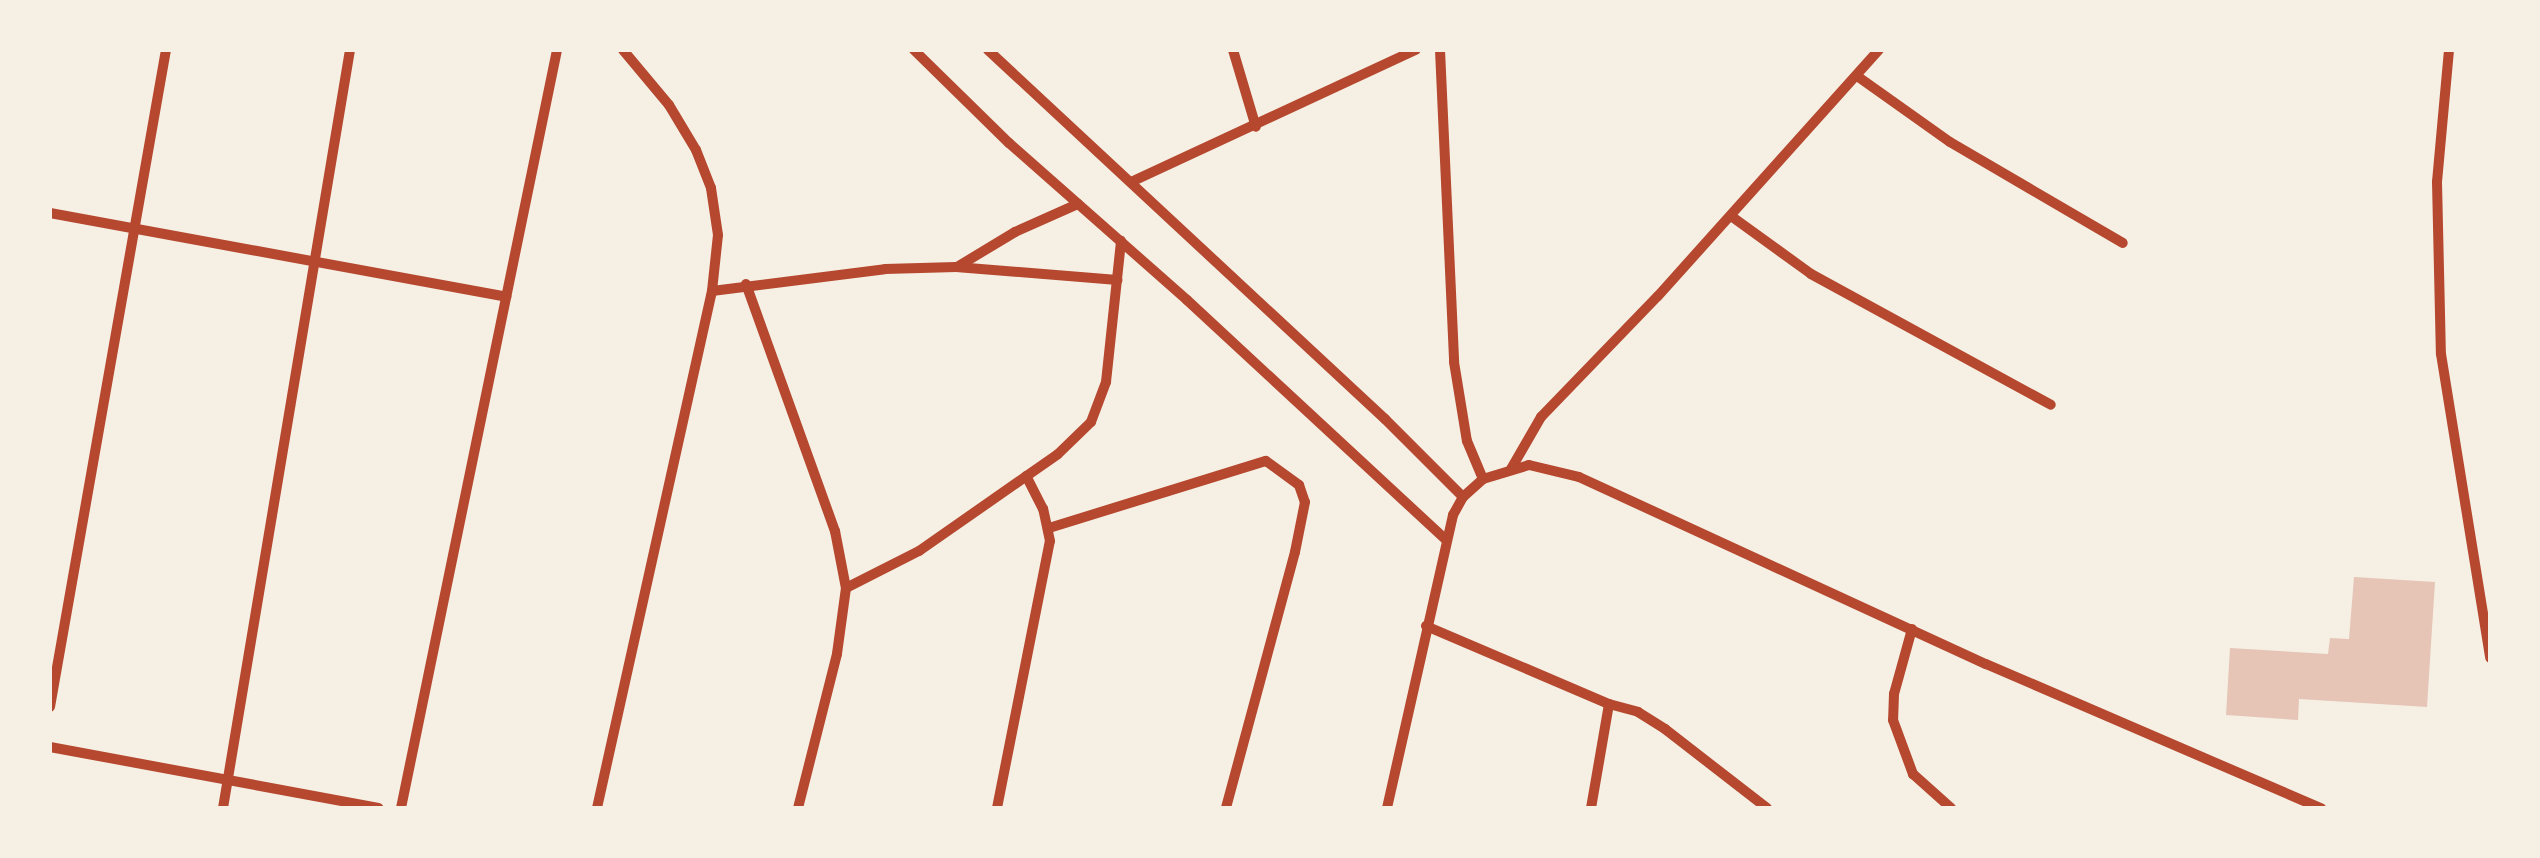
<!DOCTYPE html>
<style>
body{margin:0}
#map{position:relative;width:2540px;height:858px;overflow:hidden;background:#f6efe4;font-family:Signika,sans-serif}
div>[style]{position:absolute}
.building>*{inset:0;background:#e6c5b7}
.minor>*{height:10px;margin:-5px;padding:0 5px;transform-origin:5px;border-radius:5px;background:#b5482f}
span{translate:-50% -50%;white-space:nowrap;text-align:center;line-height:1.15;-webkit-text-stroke:9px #f6efe4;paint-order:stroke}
.frame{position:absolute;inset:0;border:52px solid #f6efe4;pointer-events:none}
</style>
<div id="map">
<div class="building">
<i style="clip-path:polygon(2354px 577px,2435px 582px,2427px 707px,2299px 699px,2298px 720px,2226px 715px,2230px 648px,2328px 654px,2330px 638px,2349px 639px)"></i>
</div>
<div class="minor">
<i style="left:914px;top:50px;width:133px;rotate:44.4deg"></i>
<i style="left:1009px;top:143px;width:237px;rotate:41.4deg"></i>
<i style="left:1187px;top:300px;width:352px;rotate:42.8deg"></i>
<i style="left:988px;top:50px;width:542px;rotate:42.91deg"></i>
<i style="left:1385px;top:419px;width:110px;rotate:45deg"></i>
<i style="left:1233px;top:50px;width:80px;rotate:73.4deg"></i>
<i style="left:1440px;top:50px;width:312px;rotate:87.4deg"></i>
<i style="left:1454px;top:362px;width:80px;rotate:80.7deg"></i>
<i style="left:1467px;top:441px;width:41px;rotate:67.2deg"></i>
<i style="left:2449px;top:50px;width:133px;rotate:95.2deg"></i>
<i style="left:2437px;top:182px;width:172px;rotate:88.7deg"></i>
<i style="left:2441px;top:354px;width:308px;rotate:80.8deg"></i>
<i style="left:1857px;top:76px;width:114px;rotate:35.4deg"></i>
<i style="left:1950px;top:142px;width:200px;rotate:30.3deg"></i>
<i style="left:1131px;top:182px;width:314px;rotate:-24.9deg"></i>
<i style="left:50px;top:213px;width:464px;rotate:10.4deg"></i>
<i style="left:1731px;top:216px;width:99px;rotate:35.9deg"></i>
<i style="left:1811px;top:274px;width:273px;rotate:28.6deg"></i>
<i style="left:957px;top:267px;width:68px;rotate:-31.1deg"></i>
<i style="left:1015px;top:232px;width:69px;rotate:-24deg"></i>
<i style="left:746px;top:284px;width:263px;rotate:70.2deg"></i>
<i style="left:835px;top:531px;width:58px;rotate:79.1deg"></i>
<i style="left:846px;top:588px;width:67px;rotate:97.8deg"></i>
<i style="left:837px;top:654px;width:159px;rotate:104.2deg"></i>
<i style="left:712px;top:291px;width:174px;rotate:-7.2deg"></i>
<i style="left:885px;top:269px;width:71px;rotate:-1.6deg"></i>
<i style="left:956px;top:267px;width:162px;rotate:4.6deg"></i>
<i style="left:1511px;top:469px;width:60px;rotate:-60deg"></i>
<i style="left:1541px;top:417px;width:168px;rotate:-46deg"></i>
<i style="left:1658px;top:296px;width:331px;rotate:-48.1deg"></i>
<i style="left:1049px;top:528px;width:227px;rotate:-17.2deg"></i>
<i style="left:1266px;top:461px;width:41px;rotate:36deg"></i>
<i style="left:1299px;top:485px;width:18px;rotate:71deg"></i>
<i style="left:1305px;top:502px;width:51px;rotate:101.3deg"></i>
<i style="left:1295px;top:552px;width:265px;rotate:105.1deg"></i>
<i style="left:846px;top:588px;width:82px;rotate:-26.9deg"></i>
<i style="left:919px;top:551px;width:169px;rotate:-34.9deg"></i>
<i style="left:1058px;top:454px;width:46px;rotate:-44.1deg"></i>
<i style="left:1091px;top:422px;width:43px;rotate:-69.4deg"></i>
<i style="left:1106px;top:382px;width:142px;rotate:-83.9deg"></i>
<i style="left:1426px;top:626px;width:199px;rotate:23.1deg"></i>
<i style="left:1609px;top:704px;width:106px;rotate:99.8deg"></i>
<i style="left:1912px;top:629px;width:67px;rotate:105.5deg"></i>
<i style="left:1894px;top:694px;width:26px;rotate:92deg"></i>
<i style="left:1893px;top:720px;width:58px;rotate:69.7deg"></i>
<i style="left:1913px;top:774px;width:51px;rotate:41.8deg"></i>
<i style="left:1609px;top:704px;width:30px;rotate:15deg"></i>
<i style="left:1638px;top:712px;width:32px;rotate:32deg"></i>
<i style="left:1665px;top:729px;width:129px;rotate:37.8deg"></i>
<i style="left:50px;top:707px;width:667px;rotate:-79.99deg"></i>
<i style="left:50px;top:747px;width:334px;rotate:10.5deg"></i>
<i style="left:223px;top:808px;width:769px;rotate:-80.49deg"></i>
<i style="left:401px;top:808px;width:774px;rotate:-78.37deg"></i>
<i style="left:597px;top:808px;width:530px;rotate:-77.46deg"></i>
<i style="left:712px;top:291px;width:56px;rotate:-83.9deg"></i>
<i style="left:718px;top:235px;width:48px;rotate:-98.5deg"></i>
<i style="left:711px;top:188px;width:41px;rotate:-111.5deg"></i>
<i style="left:696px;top:150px;width:52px;rotate:-121deg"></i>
<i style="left:669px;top:105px;width:72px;rotate:-129.9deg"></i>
<i style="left:997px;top:808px;width:272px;rotate:-78.8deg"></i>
<i style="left:1050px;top:541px;width:33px;rotate:-102deg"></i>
<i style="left:1043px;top:509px;width:37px;rotate:-117deg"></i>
<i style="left:1387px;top:808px;width:300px;rotate:-77.3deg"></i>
<i style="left:1453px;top:515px;width:21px;rotate:-61deg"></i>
<i style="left:1463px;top:497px;width:27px;rotate:-42deg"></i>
<i style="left:1483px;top:479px;width:48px;rotate:-16.9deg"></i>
<i style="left:1529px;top:465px;width:51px;rotate:13.5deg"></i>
<i style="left:1579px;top:477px;width:448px;rotate:24.7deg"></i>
<i style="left:1986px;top:664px;width:365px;rotate:23.3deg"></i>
</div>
<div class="frame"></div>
</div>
